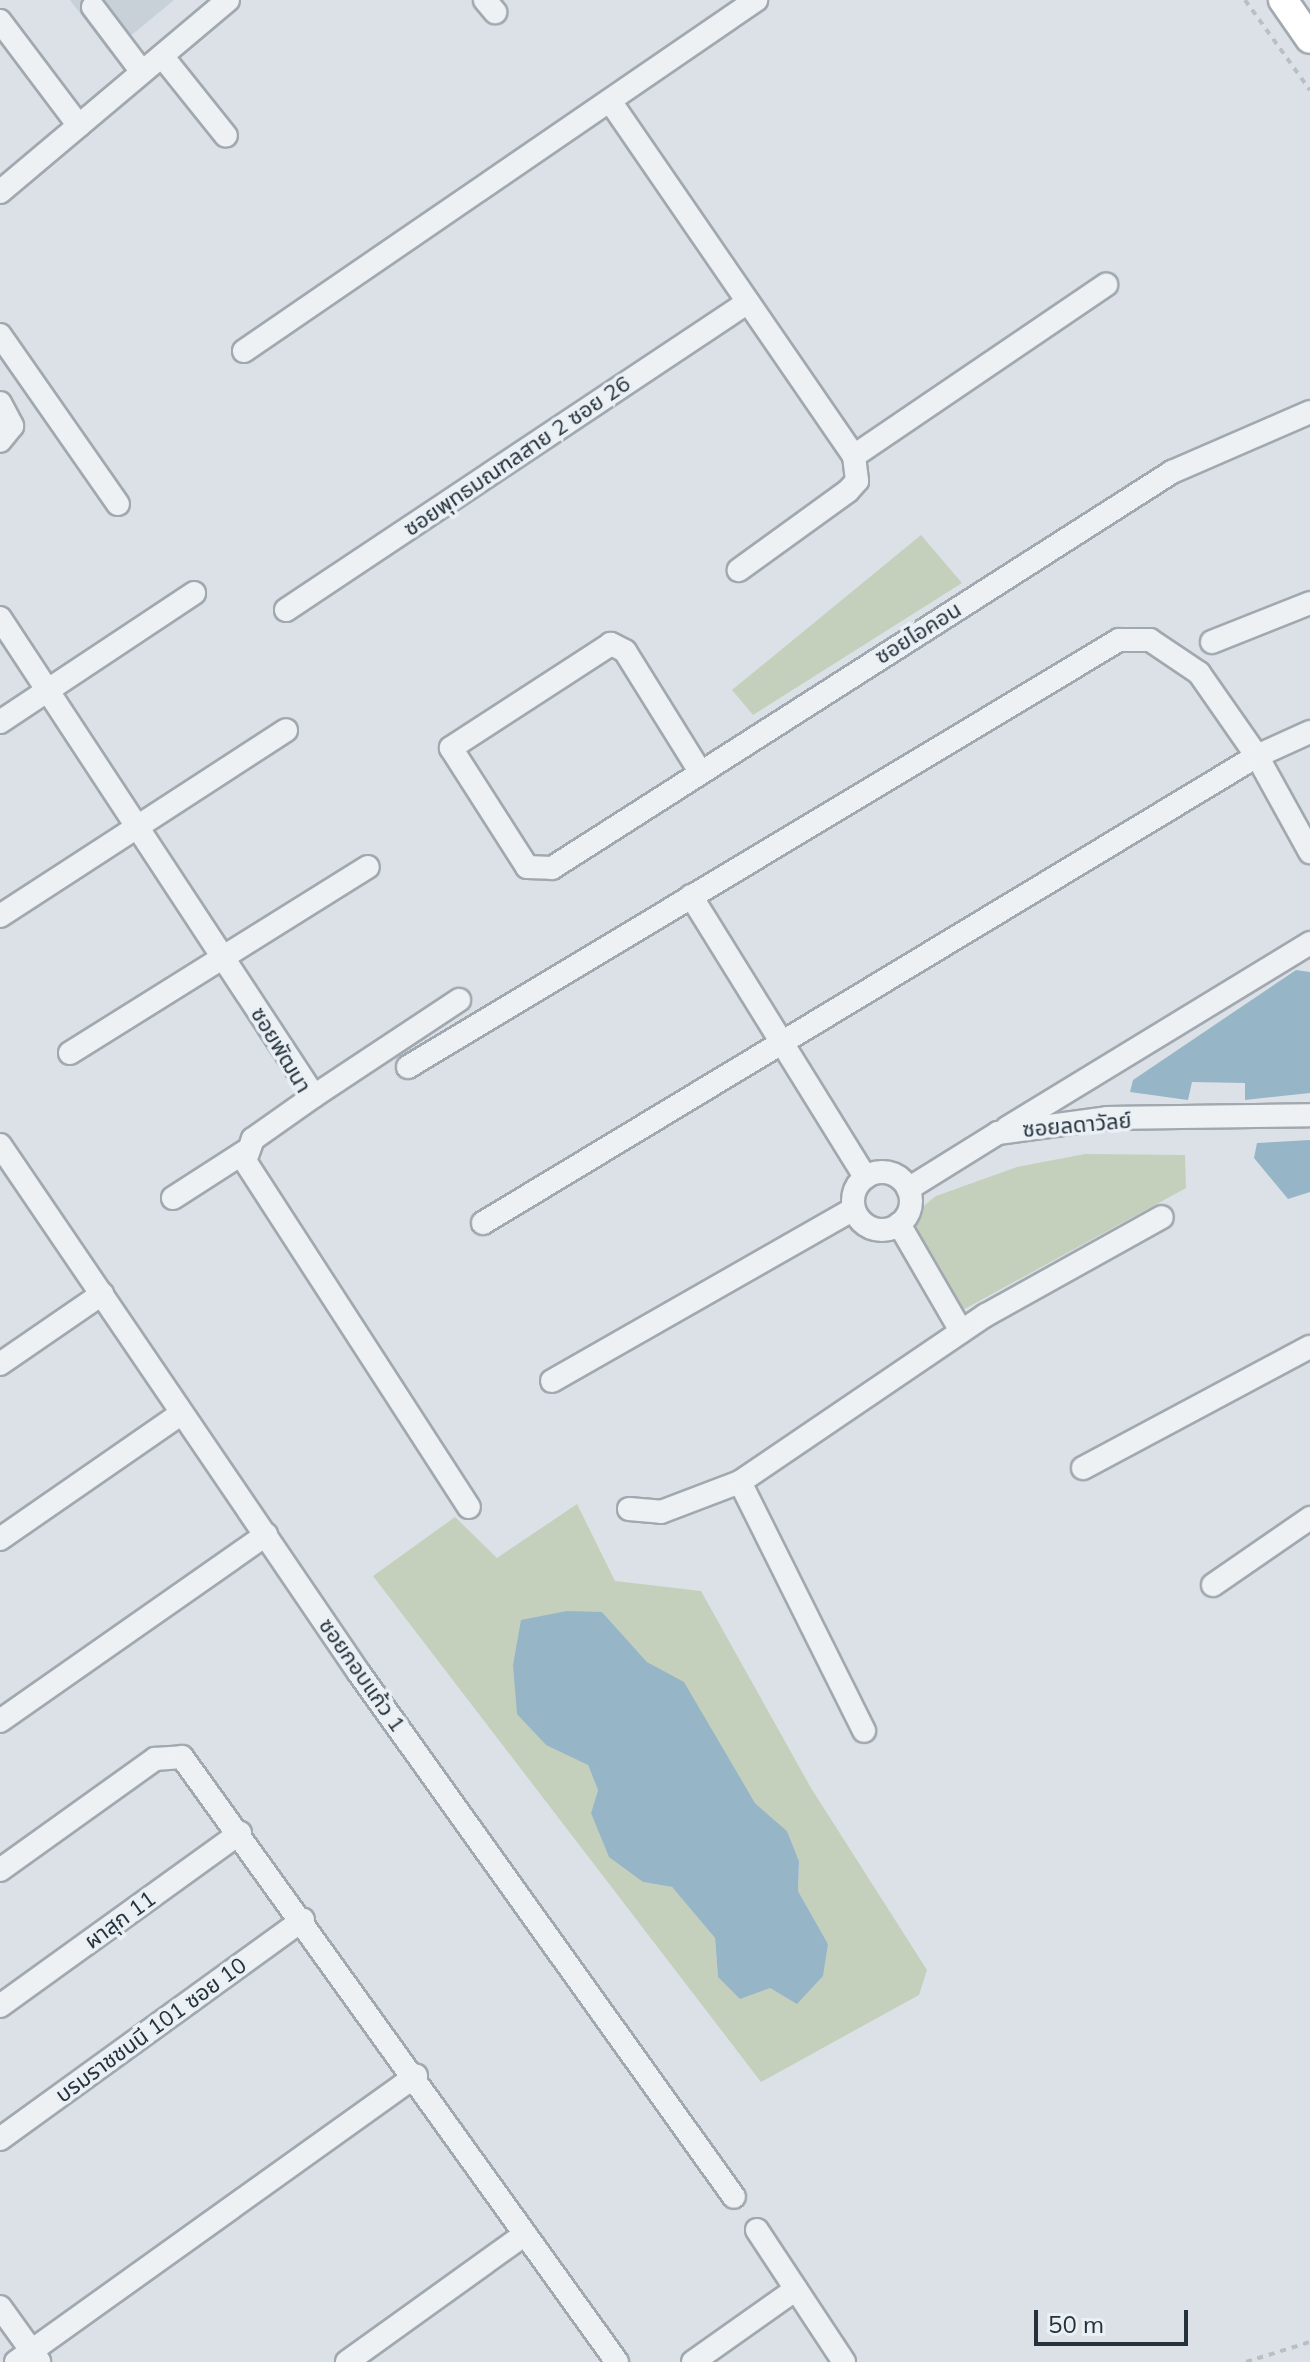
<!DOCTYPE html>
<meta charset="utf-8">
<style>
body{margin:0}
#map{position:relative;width:1310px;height:2362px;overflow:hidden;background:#dbe1e6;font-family:Mulish,"Noto Sans Thai",sans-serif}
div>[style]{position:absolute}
.built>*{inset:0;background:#c9d1d8}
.green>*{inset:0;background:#c5d0bc}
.water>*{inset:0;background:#96b6c7}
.path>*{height:4px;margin-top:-2px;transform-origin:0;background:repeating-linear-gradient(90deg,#babfc4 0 6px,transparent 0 12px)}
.roads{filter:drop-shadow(2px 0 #a1a9b0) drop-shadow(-2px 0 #a1a9b0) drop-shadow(0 2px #a1a9b0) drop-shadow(0 -2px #a1a9b0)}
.minor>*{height:22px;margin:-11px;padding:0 11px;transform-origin:11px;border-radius:11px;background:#eef1f4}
.minor>.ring{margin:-11px;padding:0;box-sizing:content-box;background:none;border:22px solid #eef1f4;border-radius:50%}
.major>*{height:28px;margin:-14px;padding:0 14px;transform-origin:14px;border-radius:14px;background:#fff}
span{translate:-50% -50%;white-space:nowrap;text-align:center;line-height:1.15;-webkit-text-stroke:7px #eaf0f4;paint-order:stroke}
.street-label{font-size:22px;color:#25323c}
.scale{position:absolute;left:1034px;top:2310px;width:154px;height:36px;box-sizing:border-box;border:4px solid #25323c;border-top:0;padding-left:10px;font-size:24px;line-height:28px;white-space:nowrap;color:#25323c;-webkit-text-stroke:6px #eaf0f4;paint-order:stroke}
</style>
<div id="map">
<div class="built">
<i style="clip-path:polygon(70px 0,174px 0,110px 53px)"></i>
</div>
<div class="green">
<i style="clip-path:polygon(921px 535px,962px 583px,753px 715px,732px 690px)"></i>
<i style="clip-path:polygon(1085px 1154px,1185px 1155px,1186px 1188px,961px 1311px,917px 1231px,916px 1212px,936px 1196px,1017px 1167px)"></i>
<i style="clip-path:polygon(evenodd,577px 1504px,615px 1581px,701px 1591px,811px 1788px,927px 1970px,919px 1995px,761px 2082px,373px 1576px,455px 1517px,497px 1558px,577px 1504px,602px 1612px,647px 1662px,684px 1683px,755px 1803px,787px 1831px,799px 1861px,798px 1891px,828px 1944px,797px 2003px,770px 1988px,718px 1977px,715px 1938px,672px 1887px,643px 1882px,591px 1813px,598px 1790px,588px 1765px,602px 1612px)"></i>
</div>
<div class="water">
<i style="clip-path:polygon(1296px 970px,1310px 972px,1310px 1093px,1245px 1100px,1245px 1083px,1192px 1082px,1188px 1100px,1130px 1092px,1133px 1080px)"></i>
<i style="clip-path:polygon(1310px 1140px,1310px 1192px,1288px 1199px,1254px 1158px,1257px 1143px)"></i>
<i style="clip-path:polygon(567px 1611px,602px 1612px,647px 1662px,684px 1682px,755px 1803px,787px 1831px,799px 1861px,798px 1891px,828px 1944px,823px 1976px,797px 2004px,770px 1988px,740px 1999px,718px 1977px,715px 1938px,672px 1887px,643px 1882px,609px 1857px,591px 1813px,598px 1790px,588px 1765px,546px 1745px,517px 1714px,513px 1665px,521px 1620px)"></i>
</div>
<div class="path">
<i style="left:1245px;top:0;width:111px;rotate:54.2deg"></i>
<i style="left:1246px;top:2362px;width:67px;rotate:-17.4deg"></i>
</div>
<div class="roads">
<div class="minor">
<i style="left:485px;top:0;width:16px;rotate:50deg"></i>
<i style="left:93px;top:7px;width:81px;rotate:53deg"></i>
<i style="left:0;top:21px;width:131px;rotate:53deg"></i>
<i style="left:162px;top:56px;width:102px;rotate:51.3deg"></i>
<i style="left:610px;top:101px;width:431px;rotate:55.5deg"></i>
<i style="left:854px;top:456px;width:25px;rotate:83deg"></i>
<i style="left:857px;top:481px;width:13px;rotate:132deg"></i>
<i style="left:848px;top:491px;width:135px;rotate:144.1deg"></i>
<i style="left:0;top:192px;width:298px;rotate:-40.1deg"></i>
<i style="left:0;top:335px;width:206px;rotate:55.1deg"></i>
<i style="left:244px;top:351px;width:621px;rotate:-34.43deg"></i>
<i style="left:0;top:403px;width:26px;rotate:62deg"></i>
<i style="left:12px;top:426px;width:19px;rotate:129deg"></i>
<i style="left:854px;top:456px;width:305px;rotate:-34.2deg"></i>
<i style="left:286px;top:610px;width:555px;rotate:-33.69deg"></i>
<i style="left:0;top:618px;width:572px;rotate:56.7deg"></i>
<i style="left:314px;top:1096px;width:75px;rotate:144.8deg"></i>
<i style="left:253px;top:1139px;width:23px;rotate:110deg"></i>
<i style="left:245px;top:1161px;width:412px;rotate:57.1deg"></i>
<i style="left:1212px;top:642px;width:105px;rotate:-21.7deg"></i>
<i style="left:0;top:722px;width:233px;rotate:-33.6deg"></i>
<i style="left:699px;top:770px;width:140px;rotate:-121.9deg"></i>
<i style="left:625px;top:651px;width:16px;rotate:-153deg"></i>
<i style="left:611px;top:644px;width:191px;rotate:147deg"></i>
<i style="left:451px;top:748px;width:141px;rotate:57.4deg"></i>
<i style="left:527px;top:867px;width:25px;rotate:2deg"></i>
<i style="left:552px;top:868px;width:736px;rotate:-32.57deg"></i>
<i style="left:1172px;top:472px;width:150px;rotate:-23.5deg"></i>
<i style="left:691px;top:896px;width:331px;rotate:58.2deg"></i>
<i style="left:0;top:916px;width:341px;rotate:-33deg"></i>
<i style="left:70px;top:1053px;width:351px;rotate:-32deg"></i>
<i style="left:408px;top:1067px;width:829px;rotate:-30.99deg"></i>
<i style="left:1119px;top:640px;width:31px"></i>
<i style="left:1150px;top:640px;width:59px;rotate:34deg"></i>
<i style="left:1199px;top:673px;width:101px;rotate:55.1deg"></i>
<i style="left:1257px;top:756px;width:110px;rotate:61.1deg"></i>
<i style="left:314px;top:1096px;width:174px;rotate:-33.5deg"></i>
<i style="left:1007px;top:1128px;width:355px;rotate:-31.4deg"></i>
<i style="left:0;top:1145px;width:638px;rotate:55.79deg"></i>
<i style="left:359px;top:1673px;width:644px;rotate:54.41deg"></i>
<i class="ring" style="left:853px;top:1172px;width:36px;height:36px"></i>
<i style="left:908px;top:1189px;width:106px;rotate:-31.9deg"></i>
<i style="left:998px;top:1133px;width:110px;rotate:-7.8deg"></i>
<i style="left:1107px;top:1118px;width:203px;rotate:-0.8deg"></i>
<i style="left:173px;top:1198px;width:87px;rotate:-32.8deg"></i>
<i style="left:483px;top:1223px;width:904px;rotate:-31.11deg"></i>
<i style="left:1257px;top:756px;width:58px;rotate:-24.4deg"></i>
<i style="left:899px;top:1224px;width:124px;rotate:59.9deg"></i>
<i style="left:0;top:1364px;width:124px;rotate:-34.5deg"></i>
<i style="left:552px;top:1381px;width:347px;rotate:-29.7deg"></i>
<i style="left:1083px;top:1468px;width:257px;rotate:-28.1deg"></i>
<i style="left:740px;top:1482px;width:278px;rotate:63.5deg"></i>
<i style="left:629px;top:1509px;width:32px;rotate:5deg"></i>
<i style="left:661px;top:1512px;width:85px;rotate:-20.8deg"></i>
<i style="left:740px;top:1482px;width:297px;rotate:-34.2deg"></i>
<i style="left:986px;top:1315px;width:201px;rotate:-29.1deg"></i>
<i style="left:0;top:1539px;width:218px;rotate:-34.7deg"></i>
<i style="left:1213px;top:1585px;width:118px;rotate:-34.6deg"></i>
<i style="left:0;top:1721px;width:325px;rotate:-35deg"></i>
<i style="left:0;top:1870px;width:191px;rotate:-35.6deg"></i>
<i style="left:155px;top:1759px;width:27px;rotate:-4deg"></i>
<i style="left:182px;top:1757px;width:745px;rotate:54.28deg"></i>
<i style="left:0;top:2006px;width:296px;rotate:-35.8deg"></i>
<i style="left:0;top:2139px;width:374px;rotate:-35.9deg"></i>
<i style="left:757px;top:2230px;width:158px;rotate:56.6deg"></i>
<i style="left:0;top:2307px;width:67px;rotate:54.2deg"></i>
<i style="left:16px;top:2362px;width:492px;rotate:-35.6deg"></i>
<i style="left:347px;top:2362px;width:219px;rotate:-35.7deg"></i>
<i style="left:693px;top:2362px;width:126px;rotate:-35.3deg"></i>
</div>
<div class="major">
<i style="left:1283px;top:0;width:47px;rotate:55.3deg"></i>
</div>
</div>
<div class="street-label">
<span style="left:517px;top:456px;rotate:-34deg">ซอยพุทธมณฑลสาย 2 ซอย 26</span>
<span style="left:918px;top:633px;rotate:-32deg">ซอยไอคอน</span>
<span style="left:281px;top:1050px;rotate:59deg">ซอยพัฒนา</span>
<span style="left:1077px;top:1125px;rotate:-5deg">ซอยลดาวัลย์</span>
<span style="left:362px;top:1675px;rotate:55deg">ซอยกอบแก้ว 1</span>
<span style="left:120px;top:1920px;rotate:-36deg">ผาสุก 11</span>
<span style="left:151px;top:2030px;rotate:-36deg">บรมราชชนนี 101 ซอย 10</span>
</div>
<div class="scale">50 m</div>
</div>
